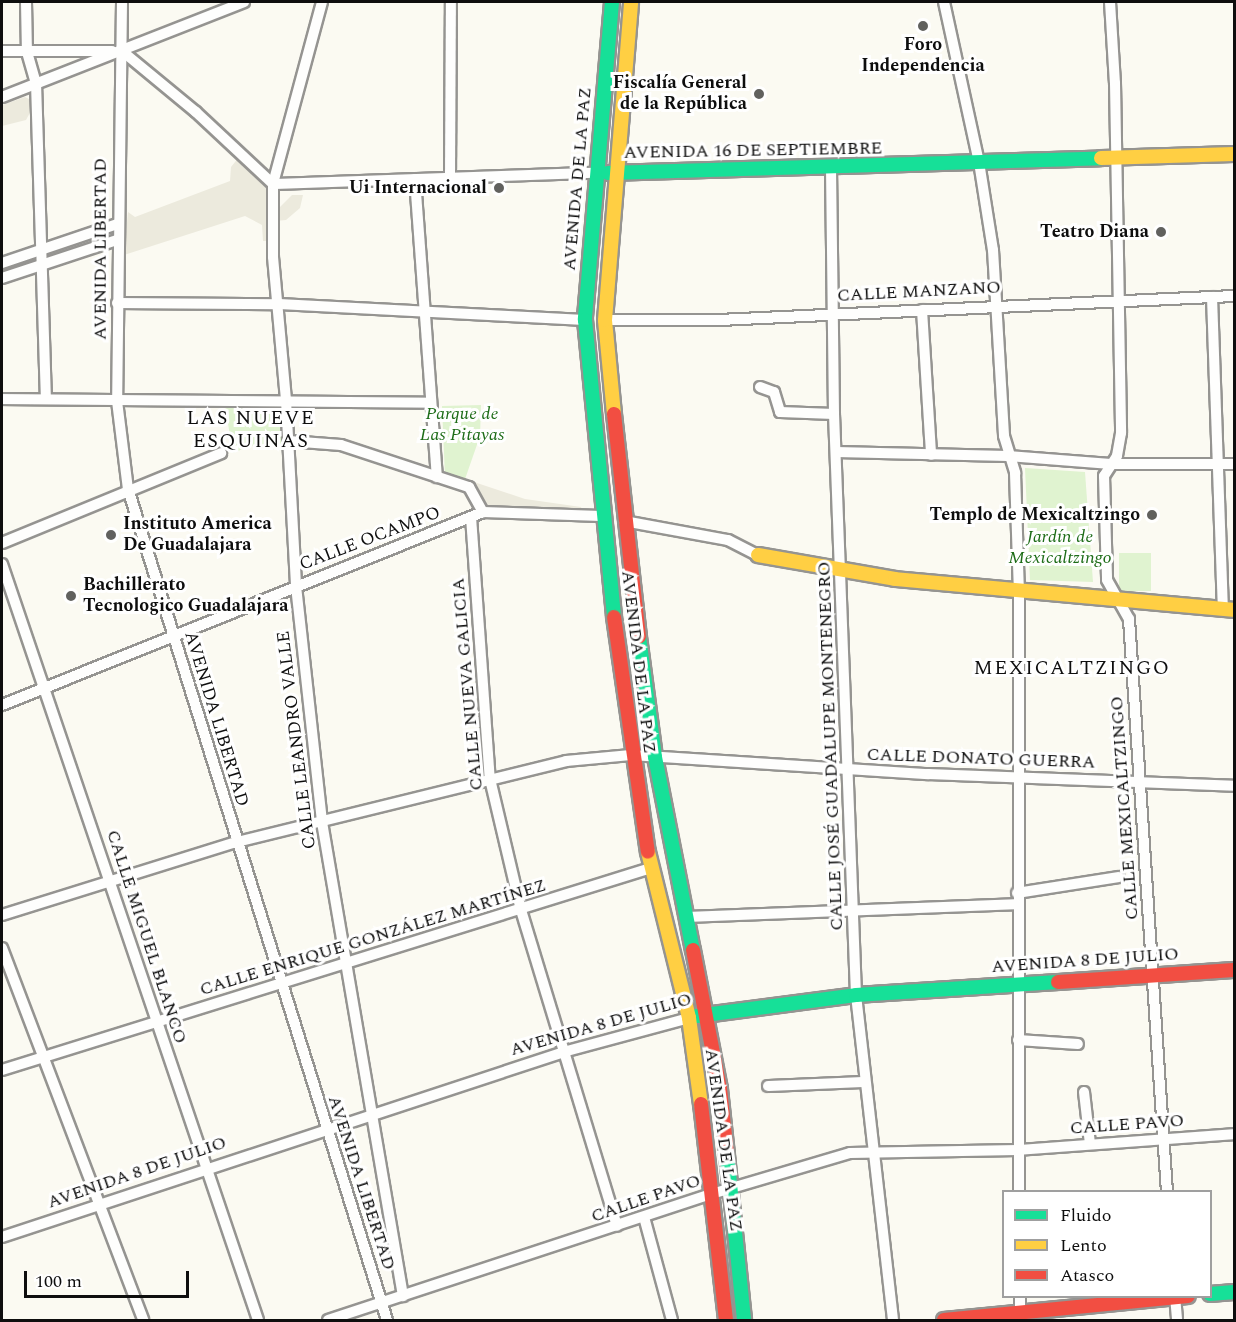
<!DOCTYPE html>
<meta charset="utf-8">
<style>
body{margin:0}
#map{position:relative;width:1236px;height:1322px;overflow:hidden;background:#fbfaf2;font-family:Spectral,serif}
div>[style]{position:absolute}
.green>*{inset:0;background:#e0f3d0;transform-origin:0 0}
.plaza>*{inset:0;background:#eceadd}
.roads{filter:drop-shadow(2px 0 #959491) drop-shadow(-2px 0 #959491) drop-shadow(0 2px #959491) drop-shadow(0 -2px #959491)}
.street>*{height:10px;margin:-5px;padding:0 5px;transform-origin:5px;border-radius:5px;background:#fefefd}
.fast>*{height:14px;margin:-7px;padding:0 7px;transform-origin:7px;border-radius:7px;background:#16e098}
.slow>*{height:14px;margin:-7px;padding:0 7px;transform-origin:7px;border-radius:7px;background:#ffcf43}
.jam>*{height:14px;margin:-7px;padding:0 7px;transform-origin:7px;border-radius:7px;background:#f24e42}
.dots>*{width:16px;height:16px;translate:-50% -50%;box-sizing:border-box;border:3px solid #fff;border-radius:50%}
span{translate:-50% -50%;white-space:nowrap;text-align:center;line-height:1.15;-webkit-text-stroke:6px #fff;paint-order:stroke}
.poi-label{font-size:18px;color:#0e0e0e;font-weight:700}
.right{translate:-100% -50%;text-align:right}
.left{translate:0 -50%;text-align:left}
.street-label{font-size:18px;color:#0e0e0e}
.park-label{font-size:18px;color:#1d6c17;font-style:italic}
.neighbourhood-label{font-size:20px;color:#0e0e0e;letter-spacing:1.5px}
.frame{position:absolute;inset:0;border:3px solid #0e0e0e;pointer-events:none}
.legend{position:absolute;left:1002px;top:1190px;width:210px;height:108px;box-sizing:border-box;background:#fff;border:2px solid #9f9f9f;margin:0;padding:8px 10px;list-style:none;font-size:18px;color:#0e0e0e}
.legend li{display:flex;align-items:center;gap:12px;height:30px}
.legend b{width:30px;border:2px solid #9f9f9f}
.scale{position:absolute;left:24px;top:1271px;width:165px;height:27px;box-sizing:border-box;border:3px solid #0e0e0e;border-top:0;padding-left:8px;font-size:18px;line-height:21px;white-space:nowrap;color:#0e0e0e;-webkit-text-stroke:4px #fff;paint-order:stroke}
</style>
<div id="map">
<div class="green">
<i style="clip-path:polygon(279px 405px,283px 445px,250px 446px,233px 453px,225px 406px)"></i>
<i style="clip-path:polygon(481px 405px,480px 436px,464px 482px,445px 476px,442px 406px)"></i>
<i style="clip-path:polygon(1025px 468px,1085px 472px,1093px 582px,1030px 580px)"></i>
<i style="left:1119px;top:553px;width:32px;height:38px"></i>
</div>
<div class="plaza">
<i style="clip-path:polygon(25px 97px,31px 100px,32px 109px,26px 120px,2px 126px,2px 105px)"></i>
<i style="clip-path:polygon(239px 157px,268px 186px,270px 241px,263px 241px,262px 225px,245px 216px,124px 255px,128px 212px,135px 217px,230px 181px,231px 167px)"></i>
<i style="clip-path:polygon(292px 195px,303px 195px,300px 208px,286px 220px,275px 221px,280px 207px)"></i>
<i style="clip-path:polygon(465px 479px,525px 499px,581px 507px,583px 513px,561px 508px,485px 507px)"></i>
</div>
<div class="roads">
<div class="street">
<i style="left:26px;top:2px;width:50px;rotate:88.9deg"></i>
<i style="left:27px;top:52px;width:32px;rotate:74deg"></i>
<i style="left:36px;top:83px;width:315px;rotate:88.2deg"></i>
<i style="left:122px;top:2px;width:399px;rotate:90.7deg"></i>
<i style="left:117px;top:401px;width:89px;rotate:82.9deg"></i>
<i style="left:128px;top:489px;width:870px;rotate:72.69deg"></i>
<i style="left:322px;top:2px;width:188px;rotate:105.1deg"></i>
<i style="left:273px;top:184px;width:73px;rotate:90deg"></i>
<i style="left:273px;top:257px;width:144px;rotate:84.8deg"></i>
<i style="left:286px;top:400px;width:186px;rotate:86.9deg"></i>
<i style="left:296px;top:586px;width:237px;rotate:83.7deg"></i>
<i style="left:322px;top:822px;width:481px;rotate:80.3deg"></i>
<i style="left:944px;top:2px;width:164px;rotate:77.7deg"></i>
<i style="left:979px;top:162px;width:89px;rotate:81deg"></i>
<i style="left:993px;top:250px;width:186px;rotate:86.6deg"></i>
<i style="left:1004px;top:436px;width:39px;rotate:73deg"></i>
<i style="left:1015px;top:473px;width:119px;rotate:88.1deg"></i>
<i style="left:1019px;top:592px;width:600px;rotate:90deg"></i>
<i style="left:1110px;top:2px;width:81px;rotate:86.5deg"></i>
<i style="left:1115px;top:83px;width:350px;rotate:89deg"></i>
<i style="left:1121px;top:433px;width:23px;rotate:100deg"></i>
<i style="left:1117px;top:456px;width:24px;rotate:123deg"></i>
<i style="left:1104px;top:476px;width:104px;rotate:88.3deg"></i>
<i style="left:1107px;top:580px;width:45px;rotate:60.6deg"></i>
<i style="left:1129px;top:619px;width:574px;rotate:86.21deg"></i>
<i style="left:2px;top:51px;width:110px"></i>
<i style="left:122px;top:51px;width:96px;rotate:39.5deg"></i>
<i style="left:196px;top:112px;width:105px;rotate:43.1deg"></i>
<i style="left:2px;top:97px;width:260px;rotate:-21.4deg"></i>
<i style="left:831px;top:168px;width:246px;rotate:89.3deg"></i>
<i style="left:834px;top:414px;width:581px;rotate:87.83deg"></i>
<i style="left:856px;top:995px;width:327px;rotate:83.5deg"></i>
<i style="left:450px;top:177px;width:175px;rotate:-89.7deg"></i>
<i style="left:415px;top:179px;width:299px;rotate:85.8deg"></i>
<i style="left:273px;top:184px;width:323px;rotate:-2deg"></i>
<i style="left:2px;top:263px;width:121px;rotate:-18.7deg"></i>
<i style="left:2px;top:278px;width:121px;rotate:-18.3deg"></i>
<i style="left:1212px;top:297px;width:312px;rotate:88deg"></i>
<i style="left:117px;top:303px;width:162px;rotate:0.4deg"></i>
<i style="left:279px;top:304px;width:306px;rotate:3deg"></i>
<i style="left:922px;top:310px;width:145px;rotate:86.4deg"></i>
<i style="left:605px;top:320px;width:114px"></i>
<i style="left:719px;top:320px;width:516px;rotate:-2.67deg"></i>
<i style="left:760px;top:387px;width:15px;rotate:20deg"></i>
<i style="left:774px;top:392px;width:21px;rotate:73deg"></i>
<i style="left:780px;top:412px;width:54px;rotate:2.1deg"></i>
<i style="left:2px;top:399px;width:429px;rotate:0.5deg"></i>
<i style="left:289px;top:441px;width:52px;rotate:4.4deg"></i>
<i style="left:341px;top:445px;width:135px;rotate:18.2deg"></i>
<i style="left:469px;top:487px;width:29px;rotate:61deg"></i>
<i style="left:483px;top:512px;width:118px;rotate:1.9deg"></i>
<i style="left:836px;top:452px;width:172px;rotate:1.3deg"></i>
<i style="left:1008px;top:456px;width:103px;rotate:4.4deg"></i>
<i style="left:1111px;top:464px;width:123px"></i>
<i style="left:471px;top:517px;width:263px;rotate:85.9deg"></i>
<i style="left:490px;top:779px;width:135px;rotate:76.7deg"></i>
<i style="left:521px;top:910px;width:330px;rotate:73.1deg"></i>
<i style="left:624px;top:521px;width:106px;rotate:10.4deg"></i>
<i style="left:728px;top:540px;width:34px;rotate:27deg"></i>
<i style="left:2px;top:543px;width:237px;rotate:-22.3deg"></i>
<i style="left:2px;top:564px;width:798px;rotate:71.29deg"></i>
<i style="left:2px;top:705px;width:518px;rotate:-21.86deg"></i>
<i style="left:1017px;top:893px;width:103px;rotate:-8.9deg"></i>
<i style="left:2px;top:915px;width:246px;rotate:-17.3deg"></i>
<i style="left:237px;top:842px;width:339px;rotate:-13.8deg"></i>
<i style="left:566px;top:761px;width:65px;rotate:-5.3deg"></i>
<i style="left:631px;top:755px;width:298px;rotate:3.7deg"></i>
<i style="left:928px;top:774px;width:306px;rotate:2.2deg"></i>
<i style="left:685px;top:917px;width:331px;rotate:-2.2deg"></i>
<i style="left:2px;top:948px;width:398px;rotate:69.2deg"></i>
<i style="left:1018px;top:1040px;width:60px;rotate:3.8deg"></i>
<i style="left:2px;top:1070px;width:680px;rotate:-17.29deg"></i>
<i style="left:768px;top:1086px;width:96px;rotate:-2.4deg"></i>
<i style="left:1084px;top:1092px;width:52px;rotate:83.4deg"></i>
<i style="left:644px;top:1217px;width:107px;rotate:74.8deg"></i>
<i style="left:2px;top:1237px;width:595px;rotate:-18.22deg"></i>
<i style="left:567px;top:1051px;width:126px;rotate:-15.1deg"></i>
<i style="left:1020px;top:1296px;width:17px;rotate:90deg"></i>
<i style="left:1175px;top:1296px;width:24px;rotate:85deg"></i>
<i style="left:328px;top:1320px;width:400px;rotate:-18.2deg"></i>
<i style="left:708px;top:1195px;width:148px;rotate:-16.5deg"></i>
<i style="left:850px;top:1153px;width:168px;rotate:-1deg"></i>
<i style="left:1018px;top:1150px;width:217px;rotate:-4.2deg"></i>
</div>
<div class="fast">
<i style="left:612px;top:2px;width:319px;rotate:94.9deg"></i>
<i style="left:585px;top:320px;width:298px;rotate:84.4deg"></i>
<i style="left:608px;top:173px;width:493px;rotate:-1.7deg"></i>
<i style="left:639px;top:637px;width:121px;rotate:82.4deg"></i>
<i style="left:655px;top:757px;width:197px;rotate:78.9deg"></i>
<i style="left:697px;top:1016px;width:160px;rotate:-7.5deg"></i>
<i style="left:856px;top:995px;width:202px;rotate:-3.7deg"></i>
<i style="left:727px;top:1155px;width:166px;rotate:84.1deg"></i>
<i style="left:1210px;top:1294px;width:24px;rotate:-5deg"></i>
</div>
<div class="slow">
<i style="left:1101px;top:158px;width:133px;rotate:-1.7deg"></i>
<i style="left:614px;top:414px;width:94px;rotate:-95.5deg"></i>
<i style="left:605px;top:320px;width:319px;rotate:-85.3deg"></i>
<i style="left:758px;top:555px;width:139px;rotate:9.9deg"></i>
<i style="left:895px;top:579px;width:340px;rotate:5.2deg"></i>
<i style="left:648px;top:852px;width:171px;rotate:76.1deg"></i>
<i style="left:689px;top:1018px;width:87px;rotate:82.1deg"></i>
</div>
<div class="jam">
<i style="left:614px;top:414px;width:224px;rotate:83.6deg"></i>
<i style="left:614px;top:617px;width:237px;rotate:81.8deg"></i>
<i style="left:693px;top:950px;width:142px;rotate:79deg"></i>
<i style="left:720px;top:1089px;width:66px;rotate:83.9deg"></i>
<i style="left:1058px;top:982px;width:176px;rotate:-3.9deg"></i>
<i style="left:701px;top:1104px;width:217px;rotate:83.4deg"></i>
<i style="left:944px;top:1320px;width:245px;rotate:-5.6deg"></i>
</div>
</div>
<div class="dots">
<i style="left:923px;top:26px;background:#61615e"></i>
<i style="left:759px;top:94px;background:#61615e"></i>
<i style="left:499px;top:188px;background:#61615e"></i>
<i style="left:1161px;top:232px;background:#61615e"></i>
<i style="left:1152px;top:515px;background:#61615e"></i>
<i style="left:111px;top:535px;background:#61615e"></i>
<i style="left:71px;top:596px;background:#61615e"></i>
</div>
<div class="poi-label">
<span style="left:923px;top:56px">Foro<br>Independencia</span>
<span class="right" style="left:747px;top:94px">Fiscalía General<br>de la República</span>
<span class="right" style="left:487px;top:188px">Ui Internacional</span>
<span class="right" style="left:1149px;top:232px">Teatro Diana</span>
<span class="right" style="left:1140px;top:515px">Templo de Mexicaltzingo</span>
<span class="left" style="left:123px;top:535px">Instituto America<br>De Guadalajara</span>
<span class="left" style="left:83px;top:596px">Bachillerato<br>Tecnologico Guadalajara</span>
</div>
<div class="street-label">
<span style="left:753px;top:151px;rotate:-1deg">AVENIDA 16 DE SEPTIEMBRE</span>
<span style="left:578px;top:179px;rotate:-85deg">AVENIDA DE LA PAZ</span>
<span style="left:101px;top:249px;rotate:-90deg">AVENIDA LIBERTAD</span>
<span style="left:919px;top:292px;rotate:-3deg">CALLE MANZANO</span>
<span style="left:370px;top:539px;rotate:-21deg">CALLE OCAMPO</span>
<span style="left:638px;top:662px;rotate:83deg">AVENIDA DE LA PAZ</span>
<span style="left:468px;top:684px;rotate:-95deg">CALLE NUEVA GALICIA</span>
<span style="left:216px;top:719px;rotate:73deg">AVENIDA LIBERTAD</span>
<span style="left:297px;top:740px;rotate:-97deg">CALLE LEANDRO VALLE</span>
<span style="left:831px;top:746px;rotate:-92deg">CALLE JOSÉ GUADALUPE MONTENEGRO</span>
<span style="left:981px;top:759px;rotate:2deg">CALLE DONATO GUERRA</span>
<span style="left:1125px;top:808px;rotate:-94deg">CALLE MEXICALTZINGO</span>
<span style="left:146px;top:937px;rotate:72deg">CALLE MIGUEL BLANCO</span>
<span style="left:373px;top:938px;rotate:-17deg">CALLE ENRIQUE GONZÁLEZ MARTÍNEZ</span>
<span style="left:1085px;top:961px;rotate:-4deg">AVENIDA 8 DE JULIO</span>
<span style="left:601px;top:1025px;rotate:-16deg">AVENIDA 8 DE JULIO</span>
<span style="left:1127px;top:1125px;rotate:-4deg">CALLE PAVO</span>
<span style="left:723px;top:1140px;rotate:82deg">AVENIDA DE LA PAZ</span>
<span style="left:137px;top:1173px;rotate:-19deg">AVENIDA 8 DE JULIO</span>
<span style="left:361px;top:1183px;rotate:72deg">AVENIDA LIBERTAD</span>
<span style="left:646px;top:1199px;rotate:-19deg">CALLE PAVO</span>
</div>
<div class="park-label">
<span style="left:462px;top:425px">Parque de<br>Las Pitayas</span>
<span style="left:1060px;top:548px">Jardín de<br>Mexicaltzingo</span>
</div>
<div class="neighbourhood-label">
<span style="left:251px;top:430px">LAS NUEVE<br>ESQUINAS</span>
<span style="left:1072px;top:668px">MEXICALTZINGO</span>
</div>
<div class="frame"></div>
<ul class="legend">
<li><b style="height:8px;background:#16e098"></b>Fluido</li>
<li><b style="height:8px;background:#ffcf43"></b>Lento</li>
<li><b style="height:8px;background:#f24e42"></b>Atasco</li>
</ul>
<div class="scale">100 m</div>
</div>
